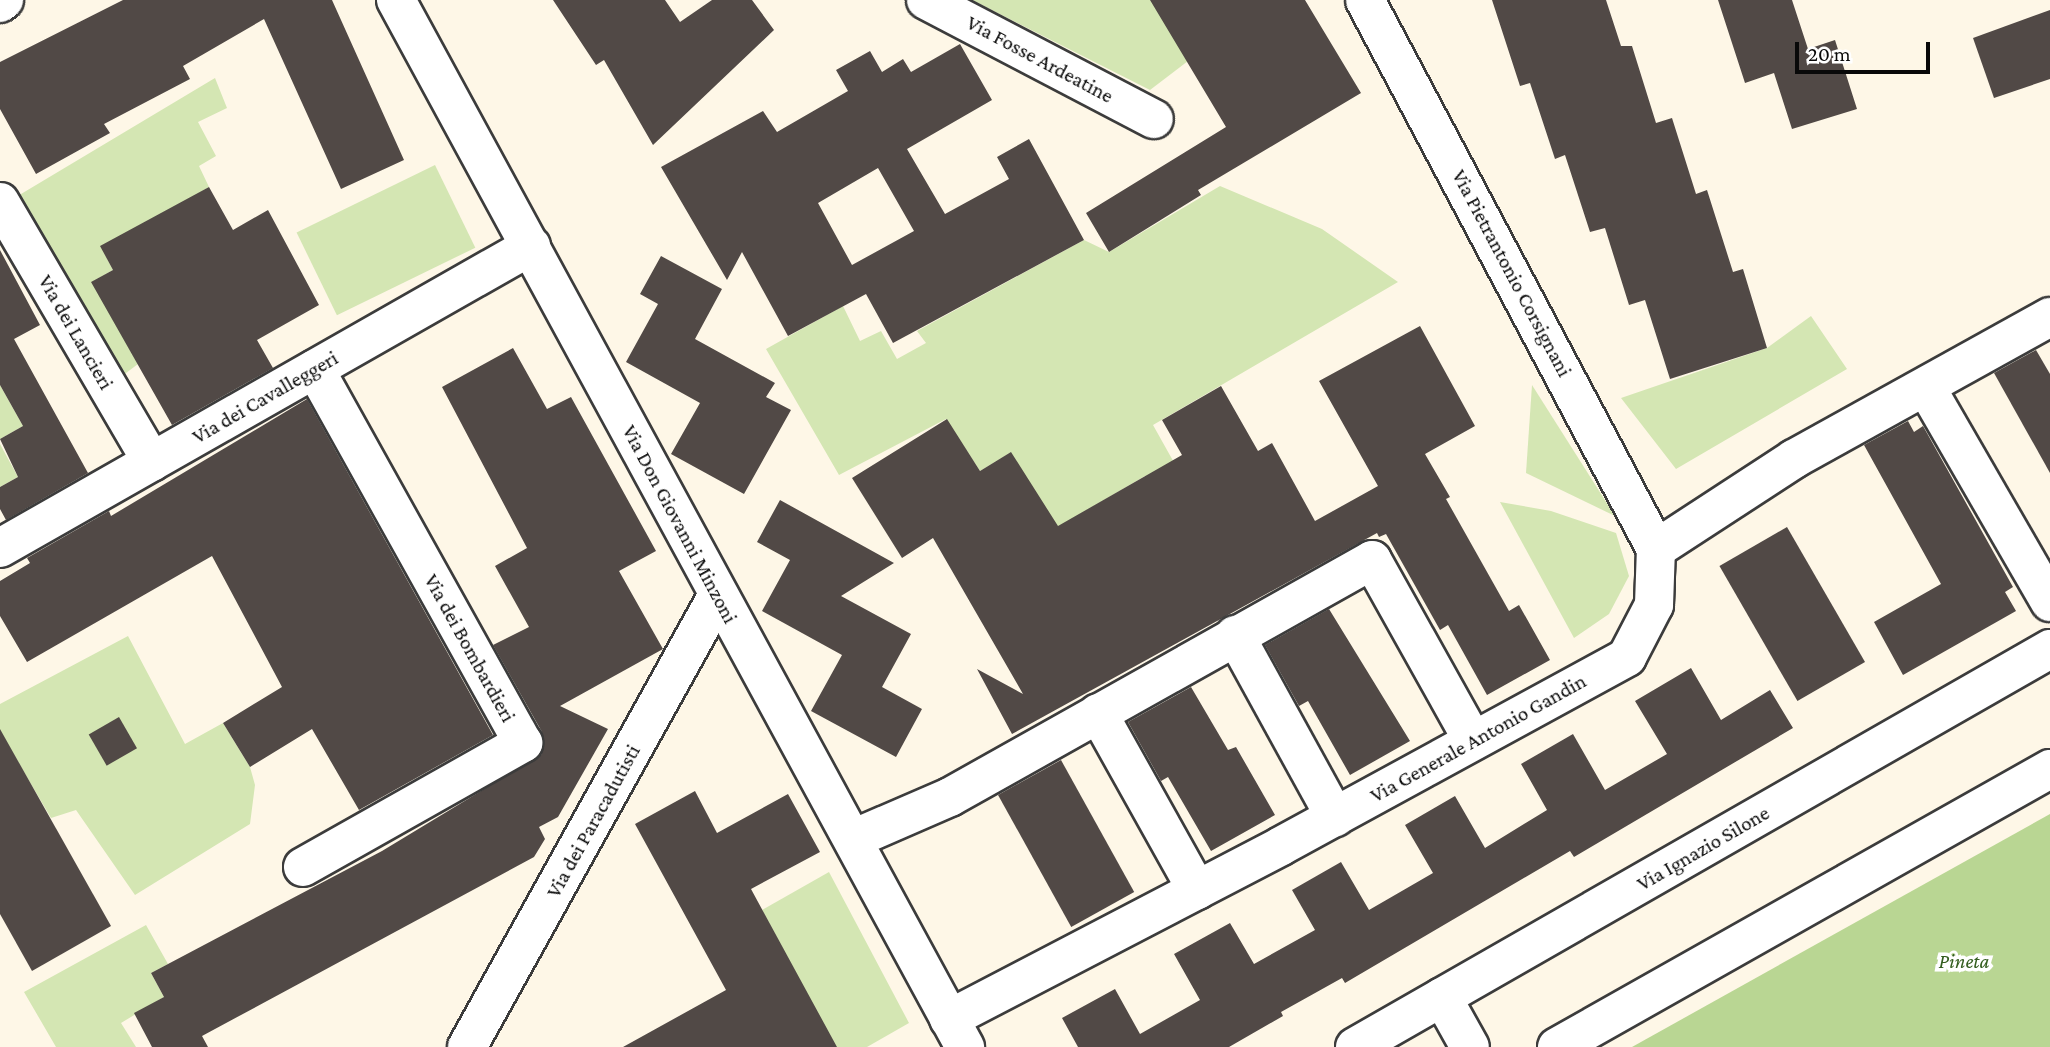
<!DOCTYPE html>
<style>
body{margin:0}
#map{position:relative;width:2050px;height:1047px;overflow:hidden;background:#fef7e7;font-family:"Crimson Pro",serif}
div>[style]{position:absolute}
.green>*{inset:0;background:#d4e6b3;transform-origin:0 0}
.forest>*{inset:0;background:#b9d693}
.building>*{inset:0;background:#514946;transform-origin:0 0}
.roads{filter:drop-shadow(2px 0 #3c3c3c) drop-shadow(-2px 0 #3c3c3c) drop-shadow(0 2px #3c3c3c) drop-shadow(0 -2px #3c3c3c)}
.minor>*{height:38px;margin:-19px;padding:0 19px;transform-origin:19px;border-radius:19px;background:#fff}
span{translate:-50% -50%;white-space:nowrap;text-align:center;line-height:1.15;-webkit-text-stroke:7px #fff;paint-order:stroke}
.street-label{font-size:21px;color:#090909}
.park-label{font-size:21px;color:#335d1e;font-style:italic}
.scale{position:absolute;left:1795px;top:42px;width:135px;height:32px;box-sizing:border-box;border:4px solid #090909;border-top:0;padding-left:9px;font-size:21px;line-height:24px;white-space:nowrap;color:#090909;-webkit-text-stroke:5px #fff;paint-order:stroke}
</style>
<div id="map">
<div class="green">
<i style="clip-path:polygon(972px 0,1268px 0,1150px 90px)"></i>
<i style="clip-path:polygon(215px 78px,227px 108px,198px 122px,216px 156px,199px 166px,209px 187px,103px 251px,113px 270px,92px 282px,138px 364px,118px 379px,16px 197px)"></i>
<i style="left:435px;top:165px;width:92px;height:154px;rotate:64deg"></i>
<i style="clip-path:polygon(1220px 186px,1322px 229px,1398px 282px,1153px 425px,1195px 500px,1170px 517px,1145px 476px,1080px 514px,1082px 620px,1010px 453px,980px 471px,946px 419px,839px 475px,766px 349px,843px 306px,860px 341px,881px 331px,897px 359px,926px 343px,917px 331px,1084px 240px,1109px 252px)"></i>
<i style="clip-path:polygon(1811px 316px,1847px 369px,1676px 469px,1621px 398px,1767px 348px)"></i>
<i style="clip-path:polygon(0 385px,23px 426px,0 439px)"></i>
<i style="clip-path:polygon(1532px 385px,1615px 516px,1526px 473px)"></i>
<i style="clip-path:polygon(0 444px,18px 477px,0 487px)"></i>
<i style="clip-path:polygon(1500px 502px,1551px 511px,1616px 533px,1629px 576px,1609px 614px,1574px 638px)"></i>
<i style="clip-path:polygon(128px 636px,185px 744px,223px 723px,250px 767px,255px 785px,250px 824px,135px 895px,76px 810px,51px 818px,0 731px,0 704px)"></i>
<i style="clip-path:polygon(829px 872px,909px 1023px,867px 1047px,836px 1047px,762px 910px)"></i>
<i style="clip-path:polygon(146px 925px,168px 964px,151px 973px,164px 997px,121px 1023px,136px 1047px,56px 1047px,24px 992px)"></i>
</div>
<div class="forest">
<i style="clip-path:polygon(2050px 814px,2050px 1047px,1632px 1047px)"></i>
</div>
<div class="building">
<i style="clip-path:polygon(123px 0,332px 0,404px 160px,341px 189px,264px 19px,183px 66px,190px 79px,104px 124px,110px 133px,36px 174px,0 109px,0 62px)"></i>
<i style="clip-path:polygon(553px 0,665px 0,680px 22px,712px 0,752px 0,774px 30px,653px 145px,604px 60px,596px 65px)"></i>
<i style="clip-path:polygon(1150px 0,1305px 0,1361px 93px,1198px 190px,1201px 195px,1109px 252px,1086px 213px,1226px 127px)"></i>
<i style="clip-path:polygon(1492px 0,1606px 0,1621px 46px,1632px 46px,1656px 123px,1672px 118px,1696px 194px,1707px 190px,1733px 272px,1743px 269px,1767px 348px,1670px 379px,1645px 300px,1629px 305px,1605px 228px,1590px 232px,1565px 155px,1555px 159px,1530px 83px,1520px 86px)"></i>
<i style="clip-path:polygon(1718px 0,1792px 0,1808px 49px,1835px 40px,1857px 109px,1792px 129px,1774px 73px,1745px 83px)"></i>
<i style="clip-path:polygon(2050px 10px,2050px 79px,1994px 98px,1973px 38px)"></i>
<i style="clip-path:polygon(evenodd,960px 44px,992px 100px,907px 149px,945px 214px,1009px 179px,997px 157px,1029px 139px,1084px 240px,893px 343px,866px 294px,788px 336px,742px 252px,727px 280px,661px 167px,763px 111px,777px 132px,848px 91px,836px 70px,870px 51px,882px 72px,903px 59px,911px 72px,960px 44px,878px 168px,914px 231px,852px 265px,818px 203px,878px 168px)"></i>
<i style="clip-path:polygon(209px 187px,233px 230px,268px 210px,319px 305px,257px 340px,273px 368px,172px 425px,91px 282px,113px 270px,100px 246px)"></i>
<i style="clip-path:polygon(0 250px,40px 325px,14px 339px,88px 473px,6px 520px,0 509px,0 487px,18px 477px,0 439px,23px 426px,0 385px)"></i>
<i style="clip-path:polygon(661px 256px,722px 289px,695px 339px,775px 383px,766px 397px,791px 410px,744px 494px,671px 454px,700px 403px,626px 362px,658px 304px,640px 294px)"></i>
<i style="clip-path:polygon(1420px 326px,1475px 426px,1425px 454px,1450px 497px,1446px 499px,1509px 611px,1519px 605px,1550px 660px,1487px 695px,1448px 625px,1440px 630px,1386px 534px,1379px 537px,1377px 533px,1012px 734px,977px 669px,1023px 694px,933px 538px,902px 558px,852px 478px,947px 419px,980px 471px,1011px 452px,1058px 526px,1182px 455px,1162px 420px,1221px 386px,1258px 451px,1272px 443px,1315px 521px,1378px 486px,1319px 381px)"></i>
<i style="clip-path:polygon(513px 348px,547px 409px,571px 397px,656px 551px,619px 571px,663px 649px,560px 706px,608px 729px,558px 817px,539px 827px,545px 839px,534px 857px,202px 1036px,208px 1047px,152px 1047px,134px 1013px,164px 997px,151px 973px,382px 851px,542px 754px,542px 732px,493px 645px,529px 627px,495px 566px,527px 548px,442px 387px)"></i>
<i style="clip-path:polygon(2036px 350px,2050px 374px,2050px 473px,1994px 373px)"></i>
<i style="clip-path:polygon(307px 399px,493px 735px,359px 810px,312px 729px,250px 767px,223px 723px,282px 687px,212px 556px,27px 662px,0 616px,0 581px,30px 563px,27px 558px,109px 511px,111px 516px)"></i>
<i style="clip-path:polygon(1908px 421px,1914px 432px,1923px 426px,2013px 587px,2005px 592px,2016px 611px,1903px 675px,1874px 622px,1941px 584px,1864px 445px)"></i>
<i style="clip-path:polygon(780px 500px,894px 563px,841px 596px,911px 634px,882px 687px,922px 709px,896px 757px,811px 711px,842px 655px,762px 611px,790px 560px,757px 542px)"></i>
<i style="left:1787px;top:527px;width:156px;height:78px;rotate:60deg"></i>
<i style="clip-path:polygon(1329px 609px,1410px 741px,1350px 775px,1308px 701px,1299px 706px,1265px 645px)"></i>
<i style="clip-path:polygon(1691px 668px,1721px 720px,1770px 690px,1793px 728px,1574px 857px,1570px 851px,1345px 983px,1342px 978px,1281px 1012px,1283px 1016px,1229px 1047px,1078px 1047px,1062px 1018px,1115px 989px,1140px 1034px,1200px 1000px,1174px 954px,1230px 923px,1254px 964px,1315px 930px,1292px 890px,1341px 862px,1369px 910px,1433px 873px,1405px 825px,1455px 796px,1485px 848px,1547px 810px,1521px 764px,1573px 734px,1605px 790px,1667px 754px,1635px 701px)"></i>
<i style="clip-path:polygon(1191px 687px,1228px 750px,1236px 747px,1275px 815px,1211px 851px,1168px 777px,1161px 781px,1128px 722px)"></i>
<i style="left:119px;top:717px;width:36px;height:35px;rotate:60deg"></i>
<i style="clip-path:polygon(0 729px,111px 926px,32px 971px,0 914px)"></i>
<i style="left:1061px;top:760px;width:151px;height:72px;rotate:61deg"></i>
<i style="clip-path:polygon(695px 791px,717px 833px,788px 794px,820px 852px,751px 889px,837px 1047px,623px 1047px,726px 990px,635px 824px)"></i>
</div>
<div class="roads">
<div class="minor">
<i style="left:396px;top:0;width:1192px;rotate:61.48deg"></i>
<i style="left:926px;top:0;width:257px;rotate:27.6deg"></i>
<i style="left:0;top:3px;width:5px;rotate:-37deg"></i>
<i style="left:0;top:202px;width:301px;rotate:59.7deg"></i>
<i style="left:1927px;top:389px;width:246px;rotate:60deg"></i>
<i style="left:0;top:548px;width:611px;rotate:-29.63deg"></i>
<i style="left:1656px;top:549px;width:165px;rotate:-33.1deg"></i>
<i style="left:1794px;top:459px;width:293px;rotate:-29deg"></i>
<i style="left:1235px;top:635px;width:208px;rotate:61.2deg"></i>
<i style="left:1098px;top:713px;width:203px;rotate:60.8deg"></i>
<i style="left:853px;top:839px;width:106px;rotate:-23.4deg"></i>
<i style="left:950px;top:797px;width:484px;rotate:-29.3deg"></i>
<i style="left:1372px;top:560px;width:207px;rotate:60.8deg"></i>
<i style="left:303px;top:867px;width:253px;rotate:-29.4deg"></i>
<i style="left:523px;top:743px;width:428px;rotate:-119.1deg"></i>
<i style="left:1442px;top:997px;width:57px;rotate:60.8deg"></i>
<i style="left:949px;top:1019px;width:374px;rotate:-27.5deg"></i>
<i style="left:1281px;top:846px;width:394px;rotate:-28.6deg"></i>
<i style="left:1627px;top:657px;width:59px;rotate:-62.6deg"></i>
<i style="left:1654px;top:605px;width:56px;rotate:-88deg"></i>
<i style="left:1656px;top:549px;width:621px;rotate:-117.93deg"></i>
<i style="left:467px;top:1047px;width:517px;rotate:-60.96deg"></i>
<i style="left:1355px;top:1047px;width:801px;rotate:-29.8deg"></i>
<i style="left:1557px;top:1047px;width:566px;rotate:-29.42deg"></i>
</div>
</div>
<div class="street-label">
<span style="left:1040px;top:59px;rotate:28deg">Via Fosse Ardeatine</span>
<span style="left:1512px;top:273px;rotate:62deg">Via Pietrantonio Corsignani</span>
<span style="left:76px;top:332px;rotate:60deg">Via dei Lancieri</span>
<span style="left:265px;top:397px;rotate:-30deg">Via dei Cavalleggeri</span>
<span style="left:680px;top:524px;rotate:62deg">Via Don Giovanni Minzoni</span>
<span style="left:470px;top:648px;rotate:61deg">Via dei Bombardieri</span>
<span style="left:1478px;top:738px;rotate:-29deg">Via Generale Antonio Gandin</span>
<span style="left:593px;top:821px;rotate:-61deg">Via dei Paracadutisti</span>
<span style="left:1703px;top:848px;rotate:-30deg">Via Ignazio Silone</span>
</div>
<div class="park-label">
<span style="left:1964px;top:961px">Pineta</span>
</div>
<div class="scale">20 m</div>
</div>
